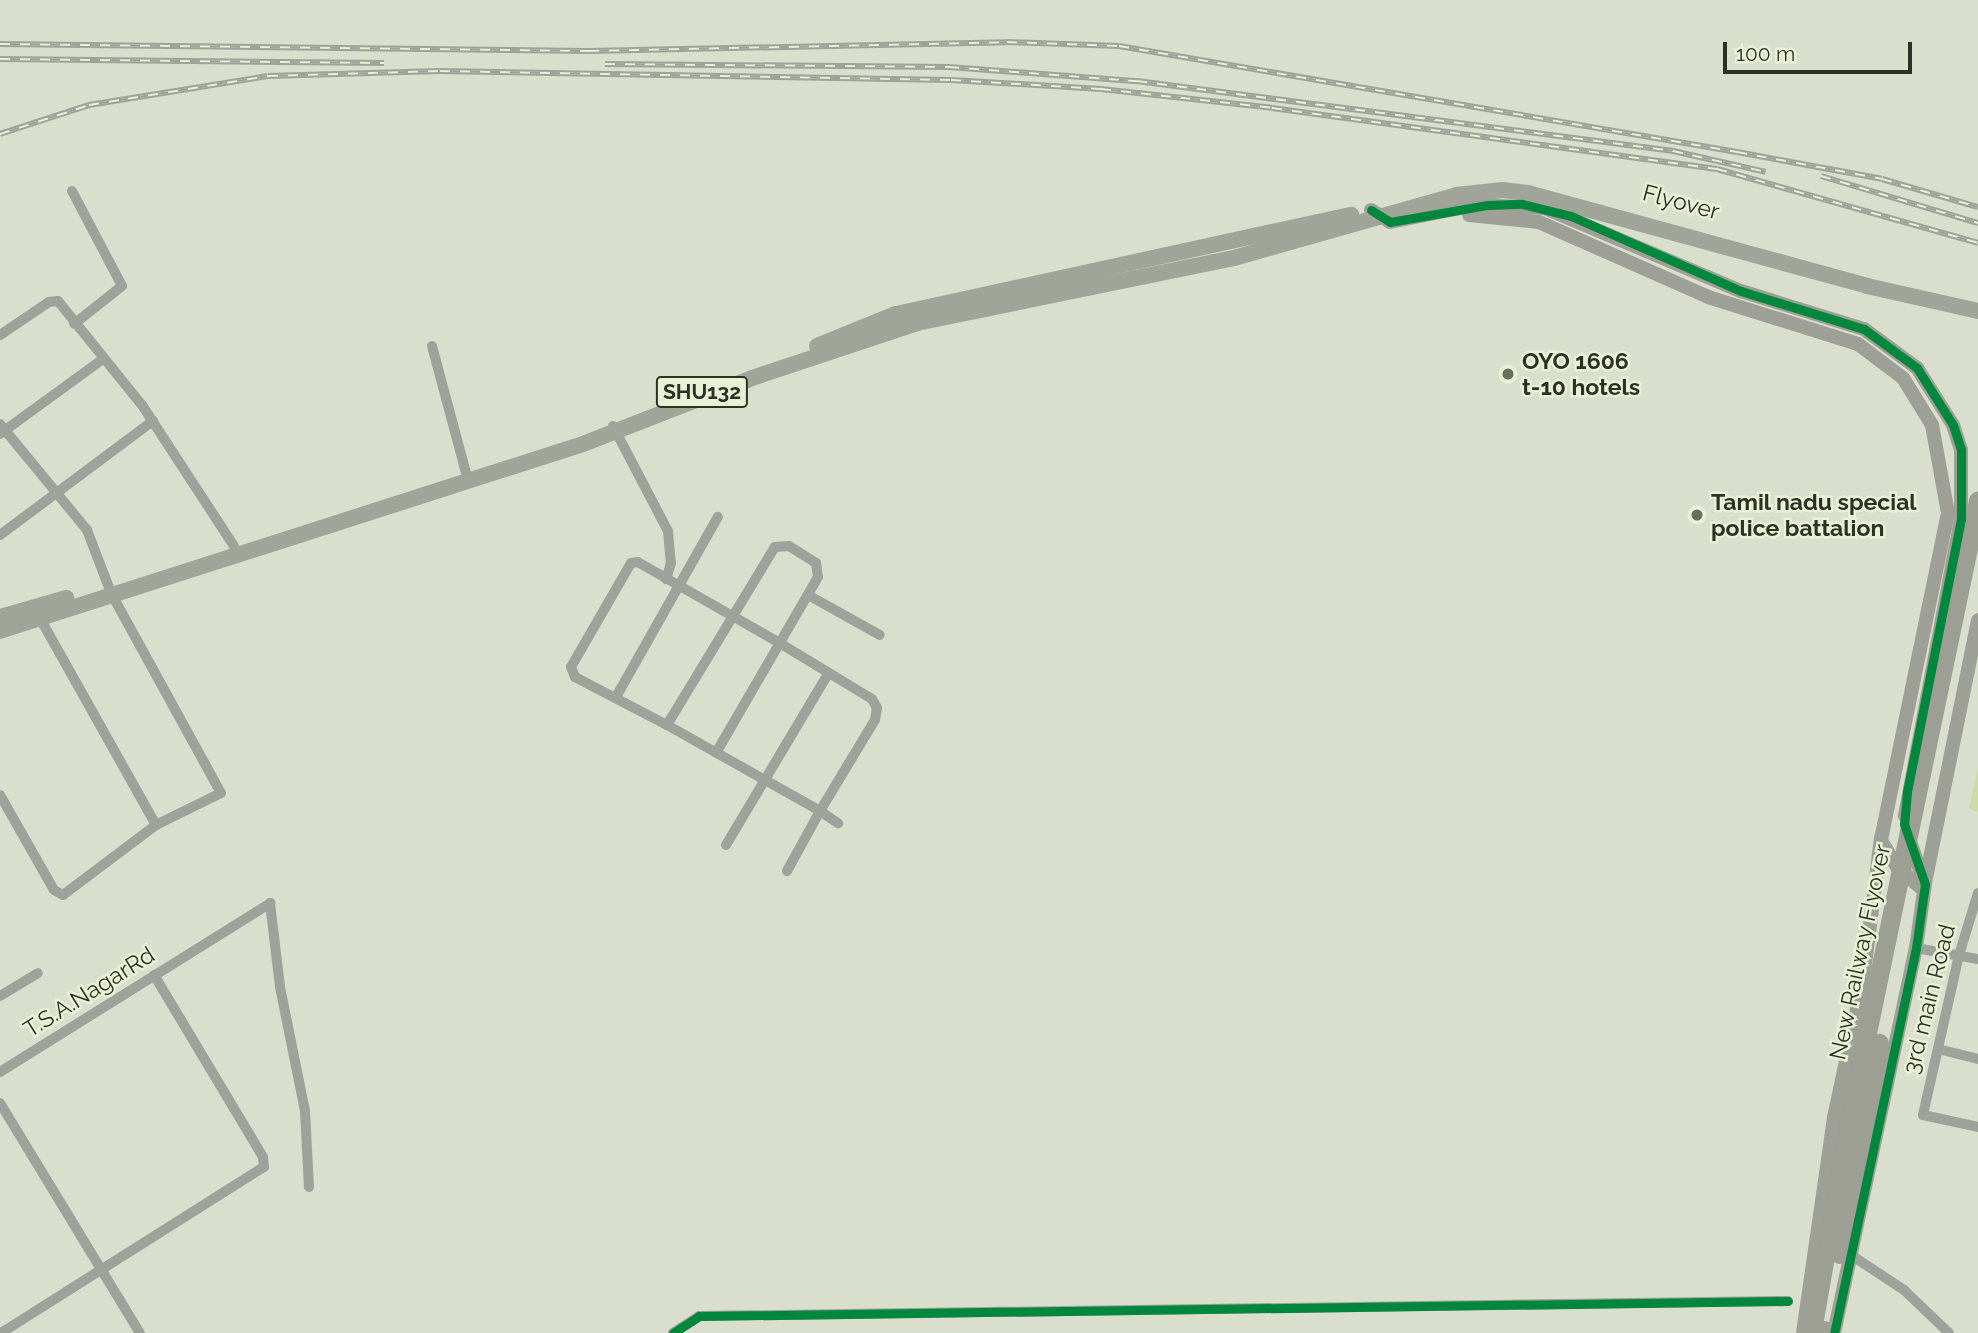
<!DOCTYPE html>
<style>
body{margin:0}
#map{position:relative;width:1978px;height:1333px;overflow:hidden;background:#d9decd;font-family:Raleway,sans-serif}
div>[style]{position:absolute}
.green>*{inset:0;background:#cfdba6}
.street>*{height:10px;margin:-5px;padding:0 5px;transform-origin:5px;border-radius:5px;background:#9fa29a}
.secondary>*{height:14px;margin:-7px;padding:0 7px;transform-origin:7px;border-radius:7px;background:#9ea097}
.primary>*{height:16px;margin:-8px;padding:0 8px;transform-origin:8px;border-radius:8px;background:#a1a499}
.highway>*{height:19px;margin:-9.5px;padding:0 9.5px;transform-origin:9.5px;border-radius:9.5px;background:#9d9e94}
.rail>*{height:6px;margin-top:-3px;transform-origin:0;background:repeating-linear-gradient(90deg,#e9f1d4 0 10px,#9fa299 0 20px);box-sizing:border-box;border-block:2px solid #9fa299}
.highway-bridge>*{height:19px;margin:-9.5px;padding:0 9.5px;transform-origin:9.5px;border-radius:9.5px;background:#9d9e94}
.cycleway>*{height:9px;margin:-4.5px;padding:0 4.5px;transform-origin:4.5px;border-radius:4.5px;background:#00873e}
.dots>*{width:19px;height:19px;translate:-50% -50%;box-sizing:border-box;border:4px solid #e9f1d4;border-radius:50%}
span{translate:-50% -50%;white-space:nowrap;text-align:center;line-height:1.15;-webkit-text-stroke:5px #e9f1d4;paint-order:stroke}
.shield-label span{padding:2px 5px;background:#e9f1d4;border:2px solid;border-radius:5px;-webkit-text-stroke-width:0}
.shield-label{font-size:21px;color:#2d3025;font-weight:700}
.street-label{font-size:23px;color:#2d3025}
.poi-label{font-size:23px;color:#2d3025;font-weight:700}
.left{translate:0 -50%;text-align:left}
.scale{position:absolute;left:1723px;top:42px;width:189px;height:32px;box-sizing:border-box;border:4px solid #2d3025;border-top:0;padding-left:9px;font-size:21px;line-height:24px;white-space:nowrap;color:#2d3025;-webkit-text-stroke:5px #e9f1d4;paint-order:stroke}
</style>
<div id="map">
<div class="green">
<i style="clip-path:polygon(1978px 766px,1978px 812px,1969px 809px)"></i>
</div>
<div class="street">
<i style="left:72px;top:191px;width:107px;rotate:62.2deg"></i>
<i style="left:122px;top:286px;width:61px;rotate:141.6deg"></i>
<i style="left:0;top:335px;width:59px;rotate:-34deg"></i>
<i style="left:49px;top:302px;width:9px;rotate:-6deg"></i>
<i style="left:58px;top:301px;width:134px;rotate:51.1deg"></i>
<i style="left:142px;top:405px;width:168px;rotate:56.9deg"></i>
<i style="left:432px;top:346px;width:131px;rotate:75deg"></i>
<i style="left:0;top:424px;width:137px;rotate:50.6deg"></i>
<i style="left:87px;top:530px;width:67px;rotate:69.1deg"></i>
<i style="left:111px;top:593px;width:228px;rotate:61.2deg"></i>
<i style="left:221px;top:793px;width:72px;rotate:153.8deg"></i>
<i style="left:156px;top:825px;width:237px;rotate:-119.3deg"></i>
<i style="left:613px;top:426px;width:119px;rotate:62.4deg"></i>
<i style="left:668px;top:531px;width:32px;rotate:85deg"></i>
<i style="left:671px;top:563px;width:17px;rotate:107deg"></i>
<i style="left:0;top:434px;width:127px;rotate:-36.1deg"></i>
<i style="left:0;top:535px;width:191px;rotate:-36.7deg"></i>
<i style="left:808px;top:595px;width:82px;rotate:29.1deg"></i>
<i style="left:616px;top:697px;width:207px;rotate:-60.5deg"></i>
<i style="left:667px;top:725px;width:208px;rotate:-58.8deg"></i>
<i style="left:775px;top:547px;width:14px;rotate:-4deg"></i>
<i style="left:789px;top:546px;width:32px;rotate:32deg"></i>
<i style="left:816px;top:563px;width:14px;rotate:82deg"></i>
<i style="left:818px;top:577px;width:203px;rotate:120.1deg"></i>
<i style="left:0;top:795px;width:109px;rotate:60.4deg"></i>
<i style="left:54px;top:890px;width:10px;rotate:29deg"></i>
<i style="left:63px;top:895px;width:116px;rotate:-37deg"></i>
<i style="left:726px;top:845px;width:199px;rotate:-59.2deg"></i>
<i style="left:787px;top:871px;width:68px;rotate:-61.2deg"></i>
<i style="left:820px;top:811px;width:106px;rotate:-58.9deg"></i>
<i style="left:875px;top:720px;width:12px;rotate:-81deg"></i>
<i style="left:877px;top:708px;width:10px;rotate:-119deg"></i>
<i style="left:872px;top:699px;width:110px;rotate:-148.8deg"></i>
<i style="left:778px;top:642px;width:161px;rotate:-150.3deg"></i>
<i style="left:638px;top:562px;width:7px;rotate:172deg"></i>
<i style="left:631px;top:563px;width:120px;rotate:120deg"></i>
<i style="left:571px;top:667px;width:11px;rotate:68deg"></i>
<i style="left:575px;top:677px;width:104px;rotate:27.6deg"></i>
<i style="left:667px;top:725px;width:176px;rotate:29.3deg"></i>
<i style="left:820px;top:811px;width:22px;rotate:34deg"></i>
<i style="left:1978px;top:893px;width:65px;rotate:107deg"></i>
<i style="left:1959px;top:955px;width:164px;rotate:102.7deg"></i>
<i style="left:1923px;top:1115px;width:56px;rotate:12.3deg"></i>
<i style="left:1916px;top:948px;width:63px;rotate:10.1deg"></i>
<i style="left:0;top:996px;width:44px;rotate:-31.2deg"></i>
<i style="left:1938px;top:1049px;width:41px;rotate:14deg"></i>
<i style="left:0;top:1072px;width:319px;rotate:-32deg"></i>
<i style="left:270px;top:903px;width:85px;rotate:83.2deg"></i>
<i style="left:280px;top:987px;width:126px;rotate:78.6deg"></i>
<i style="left:305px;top:1111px;width:76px;rotate:87deg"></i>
<i style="left:0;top:1103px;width:269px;rotate:58.7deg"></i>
<i style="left:1851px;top:1255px;width:64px;rotate:33.4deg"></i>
<i style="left:1904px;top:1290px;width:62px;rotate:43.7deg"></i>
<i style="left:1px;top:1333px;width:311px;rotate:-32.3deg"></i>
<i style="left:264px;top:1167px;width:10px;rotate:-96deg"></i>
<i style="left:263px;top:1157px;width:212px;rotate:-120.9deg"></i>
<i style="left:673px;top:1333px;width:31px;rotate:-33deg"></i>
<i style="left:699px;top:1316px;width:1089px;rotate:-0.79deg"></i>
</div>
<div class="secondary">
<i style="left:1371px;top:210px;width:22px;rotate:32deg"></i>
<i style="left:1390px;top:222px;width:87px;rotate:-11.3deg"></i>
<i style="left:1475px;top:205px;width:70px;rotate:2.5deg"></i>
<i style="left:1545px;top:208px;width:213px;rotate:23deg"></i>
<i style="left:1741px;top:291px;width:129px;rotate:17.2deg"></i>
<i style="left:1864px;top:329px;width:66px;rotate:36.3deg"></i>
<i style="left:1917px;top:368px;width:67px;rotate:57.7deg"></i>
<i style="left:1953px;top:425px;width:26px;rotate:72deg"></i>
<i style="left:1961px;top:450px;width:69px;rotate:90deg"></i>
<i style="left:1961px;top:519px;width:302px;rotate:100.7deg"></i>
<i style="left:1469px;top:215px;width:70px;rotate:5.7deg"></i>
<i style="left:1539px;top:222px;width:185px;rotate:23.9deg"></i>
<i style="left:1708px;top:297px;width:157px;rotate:17.4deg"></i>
<i style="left:1858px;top:344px;width:56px;rotate:37.1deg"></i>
<i style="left:1903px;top:378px;width:55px;rotate:58.3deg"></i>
<i style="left:1932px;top:425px;width:89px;rotate:79.7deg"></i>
<i style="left:1948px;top:513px;width:332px;rotate:101.6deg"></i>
<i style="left:1881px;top:838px;width:144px;rotate:97.2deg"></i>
<i style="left:1863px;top:981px;width:140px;rotate:102deg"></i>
<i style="left:1834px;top:1118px;width:217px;rotate:98.2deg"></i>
<i style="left:1882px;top:842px;width:29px;rotate:59deg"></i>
<i style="left:1897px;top:867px;width:35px;rotate:41deg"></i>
<i style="left:1925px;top:883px;width:268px;rotate:-78.6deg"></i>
<i style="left:1834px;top:1333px;width:394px;rotate:-78deg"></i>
<i style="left:1916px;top:948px;width:65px;rotate:-82deg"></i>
<i style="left:1925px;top:884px;width:51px;rotate:-109.5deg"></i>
</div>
<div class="primary">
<i style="left:817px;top:346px;width:85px;rotate:-22.1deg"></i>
<i style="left:896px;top:314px;width:466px;rotate:-12.3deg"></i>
<i style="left:0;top:617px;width:69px;rotate:-16.1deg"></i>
<i style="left:0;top:631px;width:612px;rotate:-17.78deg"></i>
<i style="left:583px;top:444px;width:181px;rotate:-21.3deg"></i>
<i style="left:752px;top:378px;width:174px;rotate:-18.4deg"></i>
<i style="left:917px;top:323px;width:324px;rotate:-11.6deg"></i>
<i style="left:1234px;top:258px;width:231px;rotate:-15.8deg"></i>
<i style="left:1456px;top:195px;width:47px;rotate:-6.1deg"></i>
<i style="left:1503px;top:190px;width:25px;rotate:7deg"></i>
<i style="left:1528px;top:193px;width:352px;rotate:15.3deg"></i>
<i style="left:1867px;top:286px;width:114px;rotate:12.7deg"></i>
</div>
<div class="highway">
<i style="left:1823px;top:1333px;width:3px;rotate:-72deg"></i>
</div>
<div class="rail">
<i style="left:0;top:44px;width:589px;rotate:0.68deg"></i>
<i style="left:589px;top:51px;width:418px;rotate:-1.2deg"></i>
<i style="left:1007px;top:42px;width:112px;rotate:2deg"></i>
<i style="left:1119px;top:46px;width:627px;rotate:9.73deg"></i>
<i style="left:1737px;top:152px;width:147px;rotate:10.5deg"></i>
<i style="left:1882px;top:179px;width:100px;rotate:16.3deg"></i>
<i style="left:0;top:59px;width:384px;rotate:0.6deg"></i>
<i style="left:605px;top:64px;width:344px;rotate:0.5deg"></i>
<i style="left:949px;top:67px;width:189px;rotate:4.3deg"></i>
<i style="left:1137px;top:81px;width:541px;rotate:7.44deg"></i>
<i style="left:1673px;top:151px;width:95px;rotate:12.7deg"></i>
<i style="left:0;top:134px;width:94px;rotate:-18deg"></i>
<i style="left:89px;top:105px;width:181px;rotate:-9.2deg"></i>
<i style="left:268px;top:76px;width:172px;rotate:-1.7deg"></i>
<i style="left:440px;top:71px;width:511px;rotate:1.01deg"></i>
<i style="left:951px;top:80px;width:150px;rotate:3.4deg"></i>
<i style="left:1101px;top:89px;width:172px;rotate:6.3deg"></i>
<i style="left:1272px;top:108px;width:449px;rotate:7.8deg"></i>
<i style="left:1717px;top:169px;width:271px;rotate:15.8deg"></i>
<i style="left:1821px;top:176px;width:164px;rotate:16.7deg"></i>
</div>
<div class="highway-bridge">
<i style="left:1839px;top:1254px;width:215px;rotate:-79.3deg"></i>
<i style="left:1813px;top:1325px;width:204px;rotate:-80.1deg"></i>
<i style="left:1848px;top:1124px;width:637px;rotate:-78.23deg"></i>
</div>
<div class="cycleway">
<i style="left:1371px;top:210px;width:22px;rotate:32deg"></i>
<i style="left:1390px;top:222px;width:98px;rotate:-9.9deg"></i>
<i style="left:1487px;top:205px;width:35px;rotate:-2deg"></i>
<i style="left:1522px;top:204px;width:50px;rotate:13.8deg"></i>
<i style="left:1571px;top:216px;width:186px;rotate:23.8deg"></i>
<i style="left:1741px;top:291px;width:129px;rotate:17.2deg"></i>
<i style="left:1864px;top:329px;width:66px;rotate:36.3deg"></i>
<i style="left:1917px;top:368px;width:67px;rotate:57.7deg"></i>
<i style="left:1953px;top:425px;width:26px;rotate:72deg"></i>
<i style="left:1961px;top:450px;width:69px;rotate:90deg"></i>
<i style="left:1961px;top:519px;width:278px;rotate:101.2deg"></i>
<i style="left:1907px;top:792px;width:32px;rotate:95deg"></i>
<i style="left:1904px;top:824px;width:64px;rotate:70.7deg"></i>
<i style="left:1925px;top:884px;width:65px;rotate:98deg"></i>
<i style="left:1916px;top:948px;width:394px;rotate:102deg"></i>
<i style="left:673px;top:1333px;width:31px;rotate:-33deg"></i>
<i style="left:699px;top:1316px;width:1089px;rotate:-0.79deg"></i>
</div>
<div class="dots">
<i style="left:1508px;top:374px;background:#696d60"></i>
<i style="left:1697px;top:515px;background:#696d60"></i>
</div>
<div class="shield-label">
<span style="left:702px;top:392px">SHU132</span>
</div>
<div class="street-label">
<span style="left:1681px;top:202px;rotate:15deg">Flyover</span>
<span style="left:1860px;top:952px;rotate:-78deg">New Railway Flyover</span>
<span style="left:89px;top:992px;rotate:-32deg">T.S.A.NagarRd</span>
<span style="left:1929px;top:999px;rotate:-76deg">3rd main Road</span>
</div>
<div class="poi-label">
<span class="left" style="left:1522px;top:374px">OYO 1606<br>t-10 hotels</span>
<span class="left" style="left:1711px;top:515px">Tamil nadu special<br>police battalion</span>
</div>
<div class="scale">100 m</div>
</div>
